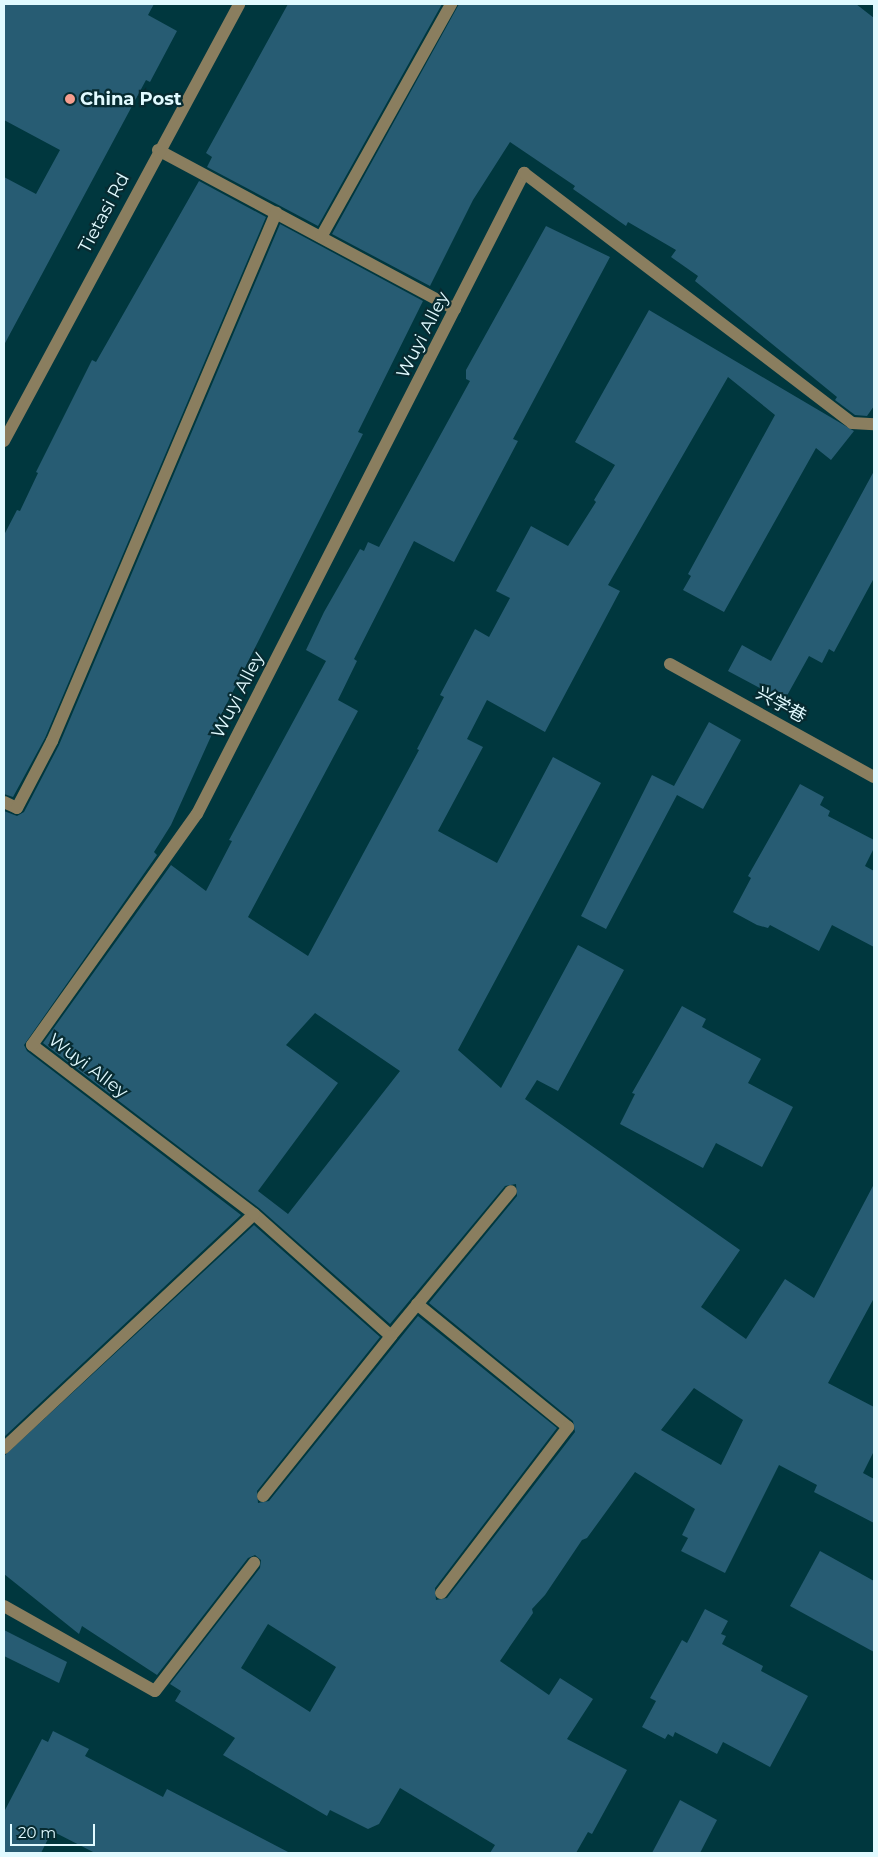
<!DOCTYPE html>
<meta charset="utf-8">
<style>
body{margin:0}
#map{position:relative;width:878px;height:1857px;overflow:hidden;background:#00373e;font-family:Montserrat,"Noto Sans SC",sans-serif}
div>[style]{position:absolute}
.building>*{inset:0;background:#275c73}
.minor>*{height:12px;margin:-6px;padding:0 6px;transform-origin:6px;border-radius:6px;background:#8a7e5f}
.dots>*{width:14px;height:14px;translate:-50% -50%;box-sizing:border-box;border:2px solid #072b31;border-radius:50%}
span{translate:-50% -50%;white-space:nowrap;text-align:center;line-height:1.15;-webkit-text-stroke:4.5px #072b31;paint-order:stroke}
.poi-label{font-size:18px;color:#e1faff;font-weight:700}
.left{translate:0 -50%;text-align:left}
.street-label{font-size:18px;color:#e1faff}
.frame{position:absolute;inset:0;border:5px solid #e1faff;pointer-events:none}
.scale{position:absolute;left:10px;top:1824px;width:85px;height:22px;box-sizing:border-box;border:2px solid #e1faff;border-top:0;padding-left:6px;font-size:15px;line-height:18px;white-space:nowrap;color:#e1faff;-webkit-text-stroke:4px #072b31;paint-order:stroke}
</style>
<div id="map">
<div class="building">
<i style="clip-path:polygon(4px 4px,154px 4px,148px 15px,177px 31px,150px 82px,146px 80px,4px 345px,4px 177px,36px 194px,60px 150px,4px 120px)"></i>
<i style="clip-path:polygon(288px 4px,442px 4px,318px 226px,207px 167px,212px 157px,206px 153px)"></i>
<i style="clip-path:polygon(459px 4px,856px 4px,874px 18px,874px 406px,867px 416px,855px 415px,835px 400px,837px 397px,695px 281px,698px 276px,671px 257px,676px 250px,628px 222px,626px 226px,573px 189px,575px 186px,510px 142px,473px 200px,430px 286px,332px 234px)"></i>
<i style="clip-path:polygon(199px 181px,266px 217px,45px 738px,13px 797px,4px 794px,4px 535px,17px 510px,20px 511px,38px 473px,36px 472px,92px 360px,96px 362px)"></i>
<i style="clip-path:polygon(280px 224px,423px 301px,358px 432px,363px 434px,217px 723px,171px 825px,154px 852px,157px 855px,24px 1045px,27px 1051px,241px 1215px,4px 1437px,4px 811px,17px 816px,24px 812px,59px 745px)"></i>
<i style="clip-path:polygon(evenodd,546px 226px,610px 257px,513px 439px,518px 441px,454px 562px,414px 541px,354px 659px,357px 661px,338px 700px,358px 711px,248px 917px,308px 956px,419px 750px,417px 749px,444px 697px,440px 695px,475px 629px,489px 637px,510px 598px,496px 591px,531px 526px,568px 546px,596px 502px,594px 500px,615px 465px,575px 442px,649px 310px,854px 431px,831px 460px,816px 448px,724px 612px,683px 590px,691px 576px,688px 574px,775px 415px,728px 377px,608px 585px,620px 591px,545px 732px,487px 700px,467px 739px,483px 747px,438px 831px,497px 863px,553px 757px,601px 783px,458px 1050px,501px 1088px,578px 945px,624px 970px,558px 1091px,537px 1080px,525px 1099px,740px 1250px,701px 1307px,746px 1339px,785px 1279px,814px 1298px,874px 1184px,874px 1298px,828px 1383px,874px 1407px,874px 1451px,863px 1473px,874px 1479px,874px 1523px,814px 1492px,817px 1485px,779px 1465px,725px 1573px,681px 1551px,688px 1538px,682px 1535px,695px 1509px,635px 1472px,587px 1538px,582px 1540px,545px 1595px,532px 1609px,533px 1613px,500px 1661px,549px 1695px,560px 1678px,593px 1699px,567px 1739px,627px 1770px,592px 1834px,588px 1832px,576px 1853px,490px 1853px,495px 1845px,400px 1788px,379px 1824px,368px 1829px,330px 1810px,327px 1816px,223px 1755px,235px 1738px,175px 1701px,181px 1691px,170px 1684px,260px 1568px,261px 1560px,255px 1555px,248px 1558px,157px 1675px,82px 1626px,79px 1634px,4px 1574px,4px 1456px,254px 1225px,380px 1337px,257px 1491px,258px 1503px,269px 1501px,418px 1316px,557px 1428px,435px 1588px,436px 1600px,447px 1598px,575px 1432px,573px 1421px,429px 1303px,517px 1196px,516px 1184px,505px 1186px,390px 1324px,259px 1208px,43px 1043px,171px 865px,206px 891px,232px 841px,229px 840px,326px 661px,306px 650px,324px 612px,360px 549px,364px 551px,368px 542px,379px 547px,470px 381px,466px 379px,466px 370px,546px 226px,315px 1013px,400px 1071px,288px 1214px,258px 1191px,338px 1083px,286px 1045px,315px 1013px,546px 226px,694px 1388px,743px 1420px,721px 1465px,661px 1430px,694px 1388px,546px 226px,268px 1624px,336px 1667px,310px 1712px,241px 1668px,268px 1624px)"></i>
<i style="clip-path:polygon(874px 471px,874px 578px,834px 652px,829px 649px,822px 663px,809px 656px,784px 701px,728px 671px,742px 645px,771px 661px)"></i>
<i style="clip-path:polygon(709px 722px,741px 740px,703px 809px,677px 795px,606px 929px,581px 916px,652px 775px,674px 786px)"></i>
<i style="clip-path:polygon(800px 784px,824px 797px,820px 805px,830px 811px,828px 816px,874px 840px,874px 848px,865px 866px,874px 871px,874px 947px,832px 925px,819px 951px,770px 925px,768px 928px,757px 925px,733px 912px,751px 878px,748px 876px)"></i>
<i style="clip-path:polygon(682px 1006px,706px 1019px,702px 1027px,761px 1059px,748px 1083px,793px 1107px,762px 1167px,716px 1143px,703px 1168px,620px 1124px,635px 1094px,632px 1093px)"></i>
<i style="clip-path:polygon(820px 1551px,874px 1581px,874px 1652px,790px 1606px)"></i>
<i style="clip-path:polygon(705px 1609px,728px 1621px,721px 1634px,726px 1636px,722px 1644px,763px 1666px,761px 1671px,808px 1696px,770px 1767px,723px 1742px,717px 1754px,675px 1732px,673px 1737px,668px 1734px,665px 1739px,642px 1727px,656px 1701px,650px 1698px,682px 1640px,687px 1643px)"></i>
<i style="clip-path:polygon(4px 1630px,67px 1662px,59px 1683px,4px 1656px)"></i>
<i style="clip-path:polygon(53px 1731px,89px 1749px,85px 1756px,163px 1797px,167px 1789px,290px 1853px,95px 1853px,52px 1831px,41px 1853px,4px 1853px,4px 1812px,42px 1739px,48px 1742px)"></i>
<i style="clip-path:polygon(680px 1800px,717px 1820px,700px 1853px,652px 1853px)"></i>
</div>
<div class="minor">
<i style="left:158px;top:150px;width:337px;rotate:28.2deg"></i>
<i style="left:321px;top:237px;width:267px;rotate:-60.8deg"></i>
<i style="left:4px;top:441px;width:496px;rotate:-61.7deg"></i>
<i style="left:670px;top:664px;width:233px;rotate:29deg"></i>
<i style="left:4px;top:802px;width:14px;rotate:25deg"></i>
<i style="left:17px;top:808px;width:76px;rotate:-62.4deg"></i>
<i style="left:52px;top:741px;width:574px;rotate:-67.01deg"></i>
<i style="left:254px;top:1214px;width:183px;rotate:41.7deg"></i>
<i style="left:391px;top:1336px;width:188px;rotate:-50.4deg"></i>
<i style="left:417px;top:1304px;width:195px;rotate:39.2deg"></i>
<i style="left:568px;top:1427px;width:209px;rotate:127.4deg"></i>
<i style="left:4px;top:1448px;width:342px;rotate:-43.1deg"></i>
<i style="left:254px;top:1214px;width:279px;rotate:-142.7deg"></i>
<i style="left:32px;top:1045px;width:284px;rotate:-54.5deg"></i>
<i style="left:197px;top:814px;width:720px;rotate:-62.97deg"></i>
<i style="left:524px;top:173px;width:412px;rotate:37.3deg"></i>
<i style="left:852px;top:423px;width:22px;rotate:3deg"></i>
<i style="left:263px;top:1496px;width:205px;rotate:-51.3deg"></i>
<i style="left:4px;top:1606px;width:173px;rotate:29.4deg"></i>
<i style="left:155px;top:1691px;width:162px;rotate:-52.3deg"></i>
</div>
<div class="dots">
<i style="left:70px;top:99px;background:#f59d8e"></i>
</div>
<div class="poi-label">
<span class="left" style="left:80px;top:99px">China Post</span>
</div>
<div class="street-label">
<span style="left:104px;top:213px;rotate:-62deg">Tietasi Rd</span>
<span style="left:423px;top:335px;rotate:-63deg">Wuyi Alley</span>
<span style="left:238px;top:695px;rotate:-63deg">Wuyi Alley</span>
<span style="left:781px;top:705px;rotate:29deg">兴学巷</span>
<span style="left:88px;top:1066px;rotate:37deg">Wuyi Alley</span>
</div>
<div class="frame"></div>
<div class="scale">20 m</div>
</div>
